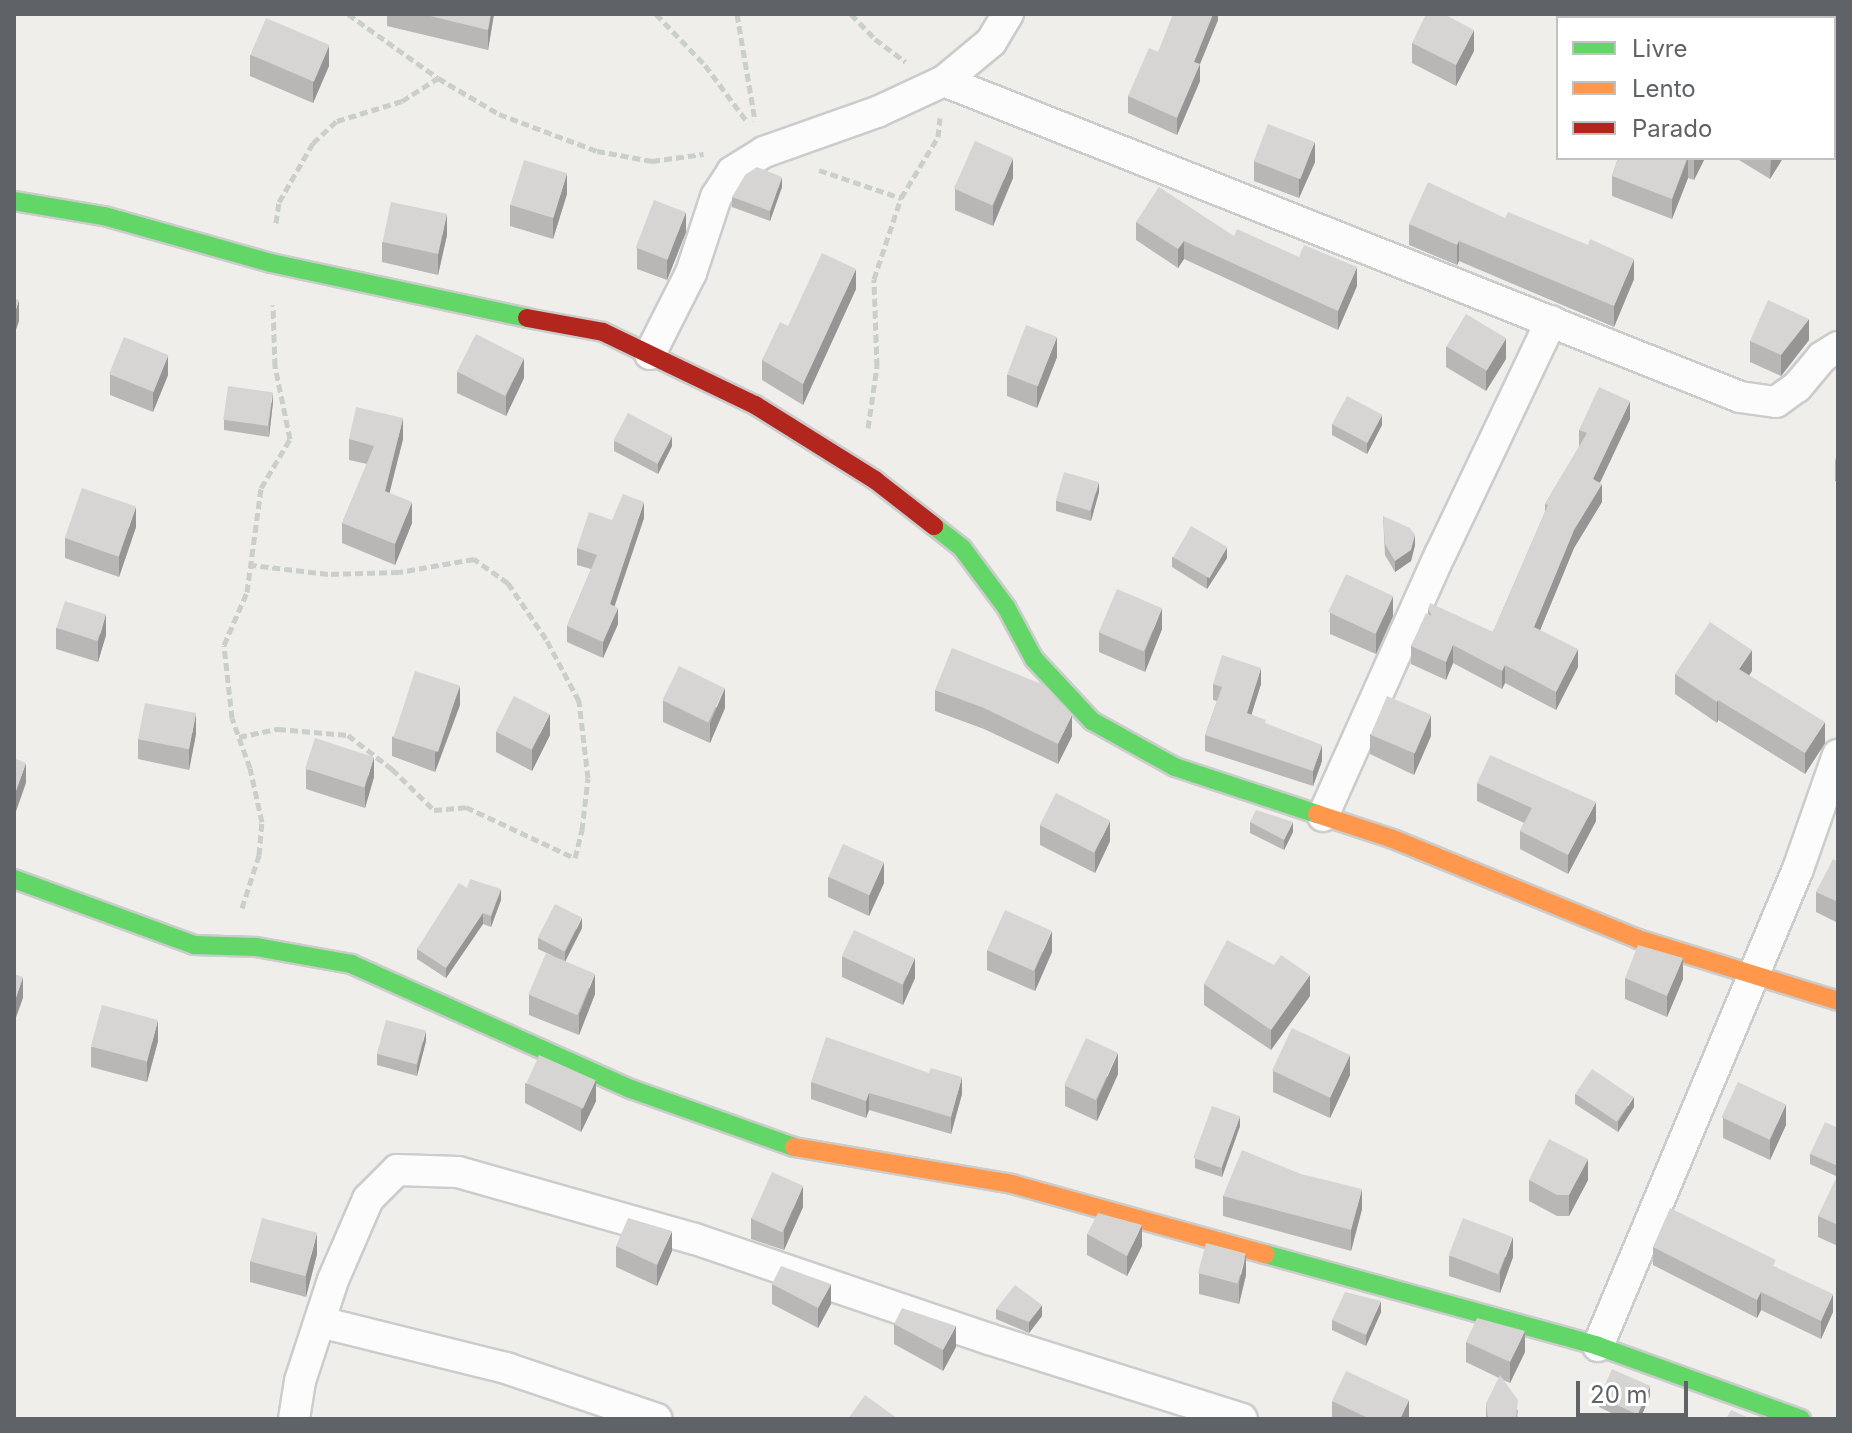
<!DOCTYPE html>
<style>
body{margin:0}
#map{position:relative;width:1852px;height:1433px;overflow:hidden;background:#efeeea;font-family:Inter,sans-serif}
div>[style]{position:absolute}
.path>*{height:5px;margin-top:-2.5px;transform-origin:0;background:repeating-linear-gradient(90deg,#cacfcc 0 8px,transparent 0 12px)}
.roads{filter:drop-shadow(2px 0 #cbcccc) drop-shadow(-2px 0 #cbcccc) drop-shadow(0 2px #cbcccc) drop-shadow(0 -2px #cbcccc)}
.street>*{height:30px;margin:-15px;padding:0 15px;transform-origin:15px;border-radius:15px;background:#fdfcfc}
.fast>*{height:18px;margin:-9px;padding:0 9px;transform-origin:9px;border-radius:9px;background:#63d668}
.slow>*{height:18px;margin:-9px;padding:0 9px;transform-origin:9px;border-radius:9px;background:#ff974d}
.jam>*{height:18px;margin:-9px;padding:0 9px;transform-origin:9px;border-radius:9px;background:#b3261e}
.wall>*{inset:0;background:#b8b7b5;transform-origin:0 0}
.shaded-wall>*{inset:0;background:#969594}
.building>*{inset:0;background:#d6d5d3;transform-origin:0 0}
span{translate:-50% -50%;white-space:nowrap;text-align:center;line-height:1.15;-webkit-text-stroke:6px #fff;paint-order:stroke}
.frame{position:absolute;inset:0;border:16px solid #5f6368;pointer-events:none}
.legend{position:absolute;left:1556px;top:16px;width:280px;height:144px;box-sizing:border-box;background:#fff;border:2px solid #bfc1c3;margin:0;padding:10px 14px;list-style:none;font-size:24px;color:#5f6368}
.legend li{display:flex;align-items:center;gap:16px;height:40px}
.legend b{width:40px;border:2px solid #bfc1c3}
.scale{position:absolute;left:1576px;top:1381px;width:112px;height:36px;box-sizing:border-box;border:4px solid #5f6368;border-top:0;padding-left:10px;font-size:24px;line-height:28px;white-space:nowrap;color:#5f6368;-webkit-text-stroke:6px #fff;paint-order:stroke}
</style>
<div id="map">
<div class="path">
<i style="left:348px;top:14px;width:110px;rotate:35.4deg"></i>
<i style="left:438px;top:78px;width:71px;rotate:30.5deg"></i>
<i style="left:499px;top:114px;width:105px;rotate:20.7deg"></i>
<i style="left:597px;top:151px;width:56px;rotate:10.3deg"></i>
<i style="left:652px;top:161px;width:52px;rotate:-7.7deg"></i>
<i style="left:656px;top:14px;width:71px;rotate:46.1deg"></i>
<i style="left:705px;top:65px;width:72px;rotate:53.4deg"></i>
<i style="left:737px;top:14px;width:108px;rotate:80.4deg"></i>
<i style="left:851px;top:14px;width:35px;rotate:46deg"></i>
<i style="left:875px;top:39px;width:38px;rotate:37deg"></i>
<i style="left:819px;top:170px;width:87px;rotate:18.9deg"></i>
<i style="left:276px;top:223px;width:21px;rotate:-82deg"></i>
<i style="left:279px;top:202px;width:68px;rotate:-60deg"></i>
<i style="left:313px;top:143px;width:33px;rotate:-43deg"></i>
<i style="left:337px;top:121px;width:68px;rotate:-17.1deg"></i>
<i style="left:402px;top:101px;width:43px;rotate:-32.6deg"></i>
<i style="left:868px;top:428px;width:63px;rotate:-81.7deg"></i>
<i style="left:877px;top:366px;width:87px;rotate:-92deg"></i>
<i style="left:874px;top:279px;width:85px;rotate:-71.6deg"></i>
<i style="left:901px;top:198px;width:71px;rotate:-58.8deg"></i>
<i style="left:938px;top:137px;width:19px;rotate:-84deg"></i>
<i style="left:239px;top:737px;width:40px;rotate:-12deg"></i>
<i style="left:278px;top:729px;width:70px;rotate:4.9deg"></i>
<i style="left:348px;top:735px;width:56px;rotate:37.7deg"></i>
<i style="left:392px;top:769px;width:59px;rotate:44.3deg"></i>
<i style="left:434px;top:810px;width:32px;rotate:-5deg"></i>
<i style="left:466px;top:807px;width:120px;rotate:25.1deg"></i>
<i style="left:575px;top:858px;width:29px;rotate:-76deg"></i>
<i style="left:582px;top:830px;width:52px;rotate:-83.4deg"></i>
<i style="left:588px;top:778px;width:78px;rotate:-96.7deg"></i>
<i style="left:579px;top:701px;width:70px;rotate:-118deg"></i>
<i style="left:546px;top:639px;width:68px;rotate:-124.2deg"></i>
<i style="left:508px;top:583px;width:42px;rotate:-144.8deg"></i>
<i style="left:474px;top:559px;width:76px;rotate:170.2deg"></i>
<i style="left:399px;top:572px;width:71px;rotate:178.4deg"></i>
<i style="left:328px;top:574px;width:78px;rotate:-173.3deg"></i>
<i style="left:242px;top:908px;width:56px;rotate:-72.2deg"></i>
<i style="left:259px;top:855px;width:33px;rotate:-85deg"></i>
<i style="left:262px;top:822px;width:55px;rotate:-102.5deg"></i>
<i style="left:250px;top:768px;width:53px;rotate:-109.8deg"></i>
<i style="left:232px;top:718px;width:73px;rotate:-96.3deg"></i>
<i style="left:224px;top:645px;width:58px;rotate:-66.5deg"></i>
<i style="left:247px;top:592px;width:105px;rotate:-82.3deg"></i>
<i style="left:261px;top:488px;width:57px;rotate:-59.4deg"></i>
<i style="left:290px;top:439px;width:75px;rotate:-101.6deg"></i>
<i style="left:275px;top:366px;width:61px;rotate:-91.9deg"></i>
</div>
<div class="roads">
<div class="street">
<i style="left:1833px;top:14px;width:6px;rotate:31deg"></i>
<i style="left:944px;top:81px;width:856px;rotate:21.65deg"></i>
<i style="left:1740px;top:397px;width:36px;rotate:8deg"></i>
<i style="left:1776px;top:402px;width:26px;rotate:-36deg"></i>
<i style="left:1797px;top:387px;width:39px;rotate:-50deg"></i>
<i style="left:1822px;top:357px;width:19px;rotate:-32deg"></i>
<i style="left:650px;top:354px;width:91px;rotate:-63.2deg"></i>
<i style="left:691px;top:273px;width:80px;rotate:-71.8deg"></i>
<i style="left:716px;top:197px;width:30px;rotate:-57deg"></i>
<i style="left:732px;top:172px;width:38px;rotate:-32deg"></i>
<i style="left:764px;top:152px;width:120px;rotate:-19.5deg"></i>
<i style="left:877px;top:112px;width:74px;rotate:-24.8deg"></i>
<i style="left:944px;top:81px;width:61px;rotate:-39.7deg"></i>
<i style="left:991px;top:42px;width:33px;rotate:-59deg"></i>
<i style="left:1323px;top:816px;width:286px;rotate:-65.9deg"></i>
<i style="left:1440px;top:555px;width:259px;rotate:-64.6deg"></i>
<i style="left:320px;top:1322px;width:192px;rotate:13.9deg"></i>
<i style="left:506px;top:1368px;width:159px;rotate:18.7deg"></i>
<i style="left:1598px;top:1346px;width:517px;rotate:-67.25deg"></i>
<i style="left:1798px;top:869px;width:121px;rotate:-70.7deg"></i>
<i style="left:294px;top:1419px;width:38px;rotate:-81deg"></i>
<i style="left:300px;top:1381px;width:106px;rotate:-71.9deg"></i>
<i style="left:333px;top:1280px;width:88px;rotate:-66.6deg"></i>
<i style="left:368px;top:1199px;width:41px;rotate:-45deg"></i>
<i style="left:397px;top:1170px;width:61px;rotate:1.9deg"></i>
<i style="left:458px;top:1172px;width:246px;rotate:15.8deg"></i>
<i style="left:695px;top:1239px;width:311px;rotate:18.8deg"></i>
<i style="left:989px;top:1339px;width:265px;rotate:17.5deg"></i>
</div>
<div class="fast">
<i style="left:14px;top:201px;width:91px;rotate:9.5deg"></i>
<i style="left:104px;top:216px;width:173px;rotate:15.7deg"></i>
<i style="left:271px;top:263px;width:262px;rotate:12.1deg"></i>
<i style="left:934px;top:526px;width:36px;rotate:38deg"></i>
<i style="left:962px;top:548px;width:74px;rotate:53.3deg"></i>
<i style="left:1006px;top:607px;width:59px;rotate:61.7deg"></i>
<i style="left:1034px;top:659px;width:85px;rotate:46.9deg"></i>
<i style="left:1092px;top:721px;width:95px;rotate:29deg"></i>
<i style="left:1175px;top:767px;width:150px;rotate:18.3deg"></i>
<i style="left:14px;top:879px;width:192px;rotate:20.1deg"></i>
<i style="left:194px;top:945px;width:62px;rotate:1.8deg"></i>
<i style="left:256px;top:947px;width:97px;rotate:10.1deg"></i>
<i style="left:351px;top:964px;width:307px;rotate:24.1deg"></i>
<i style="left:631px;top:1089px;width:173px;rotate:19.6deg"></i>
<i style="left:1265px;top:1254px;width:345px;rotate:15.4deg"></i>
<i style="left:1598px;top:1346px;width:216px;rotate:19.8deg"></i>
</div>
<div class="slow">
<i style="left:1317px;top:814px;width:80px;rotate:18.2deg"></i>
<i style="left:1393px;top:839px;width:265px;rotate:22.2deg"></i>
<i style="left:1638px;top:939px;width:209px;rotate:17.2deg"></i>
<i style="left:794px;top:1147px;width:221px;rotate:9.6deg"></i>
<i style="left:1012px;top:1184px;width:263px;rotate:15.5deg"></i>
</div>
<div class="jam">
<i style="left:527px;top:318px;width:77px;rotate:10.4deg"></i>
<i style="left:603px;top:332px;width:169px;rotate:25.7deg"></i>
<i style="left:755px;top:405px;width:142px;rotate:32deg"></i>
<i style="left:875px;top:480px;width:75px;rotate:37.9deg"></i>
</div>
</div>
<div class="wall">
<i style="clip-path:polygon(387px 14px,494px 14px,488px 50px,387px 26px)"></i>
<i style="clip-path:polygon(1218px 14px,1218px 20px,1200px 64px,1200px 81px,1177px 135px,1128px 113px,1128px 96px,1158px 52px)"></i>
<i style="left:1616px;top:14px;width:146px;height:12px"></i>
<i style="clip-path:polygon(1412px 43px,1474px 51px,1456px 86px,1412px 63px)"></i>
<i style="clip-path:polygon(250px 55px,329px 66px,313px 103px,250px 76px)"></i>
<i style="clip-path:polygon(1618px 158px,1705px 158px,1694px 180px,1688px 178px,1672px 219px,1612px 196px,1612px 176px)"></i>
<i style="clip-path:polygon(1739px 158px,1783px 158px,1770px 179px,1739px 160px)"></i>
<i style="clip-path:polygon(1254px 161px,1315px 162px,1299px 198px,1254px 181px)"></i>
<i style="clip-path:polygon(1013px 178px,993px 226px,955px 210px,955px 189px)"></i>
<i style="clip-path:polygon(782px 187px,770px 221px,732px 207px,732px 197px)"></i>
<i style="clip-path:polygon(567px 194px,553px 239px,510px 226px,510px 205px)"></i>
<i style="clip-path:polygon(1136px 222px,1357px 286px,1338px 330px,1184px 259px,1178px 268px,1136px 240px)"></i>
<i style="clip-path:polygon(1409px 224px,1634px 279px,1614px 327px,1459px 261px,1457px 265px,1409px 245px)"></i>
<i style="clip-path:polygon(686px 232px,667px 280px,637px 269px,637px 248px)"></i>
<i style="clip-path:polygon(447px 235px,438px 275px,382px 262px,382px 242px)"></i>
<i style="clip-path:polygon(856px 289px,803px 405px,762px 380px,762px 360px,788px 326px)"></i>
<i style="clip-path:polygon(1809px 340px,1781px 376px,1750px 362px,1750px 341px)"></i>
<i style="clip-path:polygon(1446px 346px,1506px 359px,1486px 391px,1446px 367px)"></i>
<i style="clip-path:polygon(1057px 357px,1037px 408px,1007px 396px,1007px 375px)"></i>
<i style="clip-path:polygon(457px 372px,524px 378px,506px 416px,457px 393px)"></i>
<i style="clip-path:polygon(110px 374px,168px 375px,153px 412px,110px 395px)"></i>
<i style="clip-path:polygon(273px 402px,269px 437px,224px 430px,224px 420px)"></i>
<i style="clip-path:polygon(1630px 419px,1600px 483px,1602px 502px,1574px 548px,1540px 630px,1578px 667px,1556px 710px,1505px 683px,1502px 689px,1453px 663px,1446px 680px,1411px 664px,1411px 646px,1428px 614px,1428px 609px,1493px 632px,1545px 512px,1545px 504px,1579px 447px,1579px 430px)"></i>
<i style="clip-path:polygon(1332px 424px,1382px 425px,1367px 454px,1332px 435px)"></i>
<i style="clip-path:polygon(349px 439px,403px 439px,389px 493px,412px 523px,395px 565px,342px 543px,342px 523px,367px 464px,349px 460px)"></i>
<i style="clip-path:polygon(614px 441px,672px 446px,658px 474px,614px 451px)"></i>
<i style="clip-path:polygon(1838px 449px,1838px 482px,1835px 481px,1835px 461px)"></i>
<i style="clip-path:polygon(1099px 492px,1091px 521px,1056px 511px,1056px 501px)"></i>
<i style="clip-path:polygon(1383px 516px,1415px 545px,1411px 561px,1395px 572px,1385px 555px)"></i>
<i style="clip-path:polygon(644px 518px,614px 606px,618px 624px,603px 658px,567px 642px,567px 626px,591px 569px,577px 565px,577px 548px,612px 520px)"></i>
<i style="clip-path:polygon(136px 527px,119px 577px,65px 558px,65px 538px)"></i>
<i style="clip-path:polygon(1172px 557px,1227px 558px,1207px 589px,1172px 567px)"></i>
<i style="clip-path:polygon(1330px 613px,1393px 616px,1376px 654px,1330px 634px)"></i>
<i style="clip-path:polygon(56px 628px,106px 635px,98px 662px,56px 649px)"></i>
<i style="clip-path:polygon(1162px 629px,1145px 672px,1099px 652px,1099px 632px)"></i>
<i style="clip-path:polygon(1752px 671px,1749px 675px,1825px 743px,1805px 774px,1718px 720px,1717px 723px,1675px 694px,1675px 674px)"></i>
<i style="clip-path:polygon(1213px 684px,1261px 684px,1251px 715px,1322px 761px,1313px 786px,1205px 751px,1205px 735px,1217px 701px,1213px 700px)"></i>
<i style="clip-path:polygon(935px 690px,1072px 736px,1058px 764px,984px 729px,935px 711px)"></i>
<i style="clip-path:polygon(663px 701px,725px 708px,710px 743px,663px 722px)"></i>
<i style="clip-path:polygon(460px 705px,435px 772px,392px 756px,392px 737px)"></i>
<i style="clip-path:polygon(496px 732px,550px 735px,532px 771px,496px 752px)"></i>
<i style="clip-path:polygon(196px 734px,189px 770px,138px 759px,138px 739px)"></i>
<i style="clip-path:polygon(1370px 734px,1431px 736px,1414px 775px,1370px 754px)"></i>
<i style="clip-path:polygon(306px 769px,374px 777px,365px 808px,306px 789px)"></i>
<i style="clip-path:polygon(1477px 783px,1596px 821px,1568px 874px,1520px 849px,1520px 831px,1524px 823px,1477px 801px)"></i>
<i style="clip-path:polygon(1250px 822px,1293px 832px,1284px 850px,1250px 833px)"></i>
<i style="clip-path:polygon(1040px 825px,1110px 841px,1095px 873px,1040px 845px)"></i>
<i style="clip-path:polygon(1838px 862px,1838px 923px,1816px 912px,1816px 892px)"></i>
<i style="clip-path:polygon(828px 877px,884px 883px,869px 916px,828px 897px)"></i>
<i style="clip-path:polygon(467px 888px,501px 900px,491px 927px,483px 924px,446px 978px,417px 959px,417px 949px)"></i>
<i style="clip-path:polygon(582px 928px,565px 961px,595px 994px,579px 1035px,529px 1015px,529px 995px,553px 956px,538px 949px,538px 938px)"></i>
<i style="clip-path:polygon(987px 950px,1052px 952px,1035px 991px,987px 970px)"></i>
<i style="clip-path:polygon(842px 956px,915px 978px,903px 1005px,842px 977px)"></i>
<i style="clip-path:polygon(1274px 965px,1310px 996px,1271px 1050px,1204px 1005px,1204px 984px)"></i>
<i style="clip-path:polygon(1625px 978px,1683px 979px,1667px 1017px,1625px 999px)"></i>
<i style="clip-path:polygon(158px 1041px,147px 1082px,91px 1067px,91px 1047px)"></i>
<i style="clip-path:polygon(426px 1041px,417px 1076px,377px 1065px,377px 1054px)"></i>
<i style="clip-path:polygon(1273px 1071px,1350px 1075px,1330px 1118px,1273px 1092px)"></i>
<i style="clip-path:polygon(1118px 1074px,1097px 1121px,1065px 1106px,1065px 1086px)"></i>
<i style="clip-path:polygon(811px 1082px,962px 1094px,951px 1134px,869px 1110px,866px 1118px,811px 1099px)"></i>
<i style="clip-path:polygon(525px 1083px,596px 1101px,581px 1132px,525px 1103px)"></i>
<i style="clip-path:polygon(1575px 1094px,1634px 1107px,1618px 1132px,1575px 1104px)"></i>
<i style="clip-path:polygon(1723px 1118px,1786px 1125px,1770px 1160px,1723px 1138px)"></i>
<i style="clip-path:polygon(1240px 1126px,1222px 1177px,1195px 1168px,1195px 1158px)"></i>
<i style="clip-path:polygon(1838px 1128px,1838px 1177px,1810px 1164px,1810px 1154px)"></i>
<i style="clip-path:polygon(1529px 1180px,1588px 1180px,1569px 1216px,1557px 1216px,1529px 1201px)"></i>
<i style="clip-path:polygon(1838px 1182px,1838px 1246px,1818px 1237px,1818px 1216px)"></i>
<i style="clip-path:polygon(1223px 1196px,1362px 1209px,1351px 1251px,1223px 1216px)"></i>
<i style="clip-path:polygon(803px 1207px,784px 1250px,751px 1239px,751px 1218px)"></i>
<i style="clip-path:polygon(1087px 1234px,1142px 1246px,1127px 1276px,1087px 1255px)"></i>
<i style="clip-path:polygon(616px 1246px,672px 1251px,657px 1286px,616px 1267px)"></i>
<i style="clip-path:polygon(1653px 1247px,1776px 1267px,1833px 1312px,1821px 1339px,1761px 1310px,1757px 1318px,1653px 1265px)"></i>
<i style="clip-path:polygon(317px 1254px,306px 1297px,250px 1282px,250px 1261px)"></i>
<i style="clip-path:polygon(1449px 1256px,1513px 1257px,1500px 1293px,1449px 1276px)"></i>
<i style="clip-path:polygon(1199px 1273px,1246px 1275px,1239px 1304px,1199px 1294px)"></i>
<i style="clip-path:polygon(772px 1284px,831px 1304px,818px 1328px,772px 1304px)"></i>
<i style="clip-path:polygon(996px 1309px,1042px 1316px,1029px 1333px,996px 1319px)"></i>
<i style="clip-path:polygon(1381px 1312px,1366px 1346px,1332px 1330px,1332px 1320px)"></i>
<i style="clip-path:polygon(894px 1324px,956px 1347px,943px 1371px,894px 1344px)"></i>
<i style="clip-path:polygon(1466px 1342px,1525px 1352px,1510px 1383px,1503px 1380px,1518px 1411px,1517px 1419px,1486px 1419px,1486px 1404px,1499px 1378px,1466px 1362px)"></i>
<i style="clip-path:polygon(1650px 1396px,1640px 1419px,1624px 1419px,1599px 1407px,1599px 1397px)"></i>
<i style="clip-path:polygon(1332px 1401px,1409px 1419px,1332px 1419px)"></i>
</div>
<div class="shaded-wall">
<i style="clip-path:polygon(491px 14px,494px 14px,488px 50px,488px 30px)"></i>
<i style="clip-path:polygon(1213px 14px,1218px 14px,1218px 20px,1195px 76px,1200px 64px,1200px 81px,1177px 135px,1177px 118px,1194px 62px)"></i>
<i style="clip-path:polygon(1474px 30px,1474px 51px,1456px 86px,1456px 65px)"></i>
<i style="clip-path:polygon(329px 45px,329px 66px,313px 103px,313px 82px)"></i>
<i style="clip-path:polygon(1315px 142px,1315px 162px,1299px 198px,1299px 177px)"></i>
<i style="clip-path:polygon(1013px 158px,1013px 178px,993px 226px,993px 206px)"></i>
<i style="clip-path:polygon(1688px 158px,1688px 178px,1672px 219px,1672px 199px)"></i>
<i style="clip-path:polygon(1694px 158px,1705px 158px,1694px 180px)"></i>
<i style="clip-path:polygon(1771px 158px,1783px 158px,1770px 179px)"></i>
<i style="clip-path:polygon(567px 173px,567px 194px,553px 239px,553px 219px)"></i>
<i style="clip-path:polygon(782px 177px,782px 187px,770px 221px,770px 211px)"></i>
<i style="clip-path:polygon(686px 212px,686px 232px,667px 280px,667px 260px)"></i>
<i style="clip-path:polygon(447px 214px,447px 235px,438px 275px,438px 254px)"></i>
<i style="clip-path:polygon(1184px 241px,1184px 259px,1178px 268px,1178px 249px)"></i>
<i style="clip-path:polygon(1459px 241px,1459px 261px,1457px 265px,1457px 245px)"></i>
<i style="clip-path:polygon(1634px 259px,1634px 279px,1614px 327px,1614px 306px)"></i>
<i style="clip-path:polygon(1357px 267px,1357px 286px,1338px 330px,1338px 311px)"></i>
<i style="clip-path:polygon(856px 269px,856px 289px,803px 405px,803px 384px)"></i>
<i style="clip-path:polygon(19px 300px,19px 321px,14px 336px,14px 315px)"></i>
<i style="clip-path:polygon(1809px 319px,1809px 340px,1781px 376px,1781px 355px)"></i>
<i style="clip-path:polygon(1057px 337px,1057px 357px,1037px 408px,1037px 387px)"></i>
<i style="clip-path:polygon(1506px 338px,1506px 359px,1486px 391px,1486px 371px)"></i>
<i style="clip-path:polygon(168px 355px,168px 375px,153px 412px,153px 392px)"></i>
<i style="clip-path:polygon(524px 358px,524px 378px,506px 416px,506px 396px)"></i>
<i style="clip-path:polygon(273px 392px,273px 402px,269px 437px,269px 426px)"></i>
<i style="clip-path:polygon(1630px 401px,1630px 419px,1593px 497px,1593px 479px)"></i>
<i style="clip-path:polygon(1382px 415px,1382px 425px,1367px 454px,1367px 443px)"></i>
<i style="clip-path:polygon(403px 418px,403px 439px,385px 511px,385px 491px)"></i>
<i style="clip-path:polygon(672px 436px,672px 446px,658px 474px,658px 463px)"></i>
<i style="clip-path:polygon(1099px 482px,1099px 492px,1091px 521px,1091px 510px)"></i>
<i style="clip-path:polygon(1602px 484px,1602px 502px,1574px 548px,1534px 645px,1534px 627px,1574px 530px)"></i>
<i style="clip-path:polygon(412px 502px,412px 523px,395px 565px,395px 544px)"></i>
<i style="clip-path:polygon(644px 502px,644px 518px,610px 620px,610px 604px)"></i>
<i style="clip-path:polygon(136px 507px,136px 527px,119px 577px,119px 556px)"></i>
<i style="clip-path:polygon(1415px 535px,1415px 545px,1411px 561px,1395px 572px,1395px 561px)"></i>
<i style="clip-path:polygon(1227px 547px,1227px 558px,1207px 589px,1207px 578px)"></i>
<i style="clip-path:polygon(1393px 596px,1393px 616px,1376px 654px,1376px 634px)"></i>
<i style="clip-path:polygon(618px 608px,618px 624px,603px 658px,603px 642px)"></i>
<i style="clip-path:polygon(1162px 608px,1162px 629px,1145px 672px,1145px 651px)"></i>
<i style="clip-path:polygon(106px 614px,106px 635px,98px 662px,98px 642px)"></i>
<i style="clip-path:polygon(1453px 645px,1453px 663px,1446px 680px,1446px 662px)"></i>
<i style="clip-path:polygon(1578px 649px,1578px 667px,1556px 710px,1556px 692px)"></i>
<i style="clip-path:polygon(1752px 650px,1752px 671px,1739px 690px,1739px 669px)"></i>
<i style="clip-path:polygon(1505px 665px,1505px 683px,1502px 689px,1502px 671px)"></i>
<i style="clip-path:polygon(1261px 668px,1261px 684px,1247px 729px,1247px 713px)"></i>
<i style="clip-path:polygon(460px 686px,460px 705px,435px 772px,435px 753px)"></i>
<i style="clip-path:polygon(725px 688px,725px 708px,710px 743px,710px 723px)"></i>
<i style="clip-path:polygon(1718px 700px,1718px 720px,1717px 723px,1717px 702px)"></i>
<i style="clip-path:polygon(196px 713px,196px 734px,189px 770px,189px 750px)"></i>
<i style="clip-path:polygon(550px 714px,550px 735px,532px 771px,532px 750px)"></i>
<i style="clip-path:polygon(1072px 715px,1072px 736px,1058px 764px,1058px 744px)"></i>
<i style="clip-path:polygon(1431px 715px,1431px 736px,1414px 775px,1414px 754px)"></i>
<i style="clip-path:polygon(1825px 722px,1825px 743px,1805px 774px,1805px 753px)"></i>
<i style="clip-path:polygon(1322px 745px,1322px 761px,1313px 786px,1313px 771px)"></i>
<i style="clip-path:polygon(374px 757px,374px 777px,365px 808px,365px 787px)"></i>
<i style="clip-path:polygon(26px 763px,26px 783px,14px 817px,14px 796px)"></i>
<i style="clip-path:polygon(1596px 802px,1596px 821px,1568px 874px,1568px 855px)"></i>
<i style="clip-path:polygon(1110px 821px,1110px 841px,1095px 873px,1095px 852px)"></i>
<i style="clip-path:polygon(1293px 822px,1293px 832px,1284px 850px,1284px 840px)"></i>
<i style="clip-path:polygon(884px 862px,884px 883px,869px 916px,869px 895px)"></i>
<i style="clip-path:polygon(501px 889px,501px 900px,491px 927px,491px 916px)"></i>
<i style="clip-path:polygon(483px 913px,483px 924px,446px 978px,446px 968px)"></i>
<i style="clip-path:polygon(582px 918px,582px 928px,565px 962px,565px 952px)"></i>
<i style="clip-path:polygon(1052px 931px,1052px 952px,1035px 991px,1035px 970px)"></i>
<i style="clip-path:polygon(915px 958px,915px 978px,903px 1005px,903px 985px)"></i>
<i style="clip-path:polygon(1683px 958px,1683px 979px,1667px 1017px,1667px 996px)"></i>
<i style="clip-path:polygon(595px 974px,595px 994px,579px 1035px,579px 1015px)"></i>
<i style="clip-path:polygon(1310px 975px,1310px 996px,1271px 1050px,1271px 1030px)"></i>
<i style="clip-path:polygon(23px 977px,23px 998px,14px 1023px,14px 1003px)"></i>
<i style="clip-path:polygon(158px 1020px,158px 1041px,147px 1082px,147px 1062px)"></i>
<i style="clip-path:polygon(426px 1031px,426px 1041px,417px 1076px,417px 1066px)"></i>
<i style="clip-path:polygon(1118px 1053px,1118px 1074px,1097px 1121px,1097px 1100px)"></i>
<i style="clip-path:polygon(1350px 1055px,1350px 1075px,1330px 1118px,1330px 1097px)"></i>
<i style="clip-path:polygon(962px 1077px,962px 1094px,951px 1134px,951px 1117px)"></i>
<i style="clip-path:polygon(596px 1080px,596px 1101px,581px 1132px,581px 1111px)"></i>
<i style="clip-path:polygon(869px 1093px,869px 1110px,866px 1118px,866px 1101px)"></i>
<i style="clip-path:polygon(1634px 1097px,1634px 1107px,1618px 1132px,1618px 1122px)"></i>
<i style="clip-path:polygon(1786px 1104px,1786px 1125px,1770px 1160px,1770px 1140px)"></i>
<i style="clip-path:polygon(1240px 1116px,1240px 1126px,1222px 1177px,1222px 1167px)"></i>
<i style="clip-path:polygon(1588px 1159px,1588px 1180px,1569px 1216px,1569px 1195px)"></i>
<i style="clip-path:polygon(803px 1186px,803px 1207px,784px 1250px,784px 1230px)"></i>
<i style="clip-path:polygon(1362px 1189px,1362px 1209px,1351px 1251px,1351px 1230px)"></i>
<i style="clip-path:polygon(1142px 1225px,1142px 1246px,1127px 1276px,1127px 1256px)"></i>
<i style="clip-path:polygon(672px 1231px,672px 1251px,657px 1286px,657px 1265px)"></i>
<i style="clip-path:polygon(317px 1233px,317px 1254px,306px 1297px,306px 1276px)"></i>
<i style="clip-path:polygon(1513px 1237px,1513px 1257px,1500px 1293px,1500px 1272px)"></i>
<i style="clip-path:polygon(1246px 1254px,1246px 1275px,1239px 1304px,1239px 1283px)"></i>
<i style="clip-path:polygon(831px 1284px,831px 1304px,818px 1328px,818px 1308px)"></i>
<i style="clip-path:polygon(1761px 1292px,1761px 1310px,1757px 1318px,1757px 1300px)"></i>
<i style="clip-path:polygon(1833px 1294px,1833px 1312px,1821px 1339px,1821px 1321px)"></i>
<i style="clip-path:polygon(1381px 1301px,1381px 1312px,1366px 1346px,1366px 1335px)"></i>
<i style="clip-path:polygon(1042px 1305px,1042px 1316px,1029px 1333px,1029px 1322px)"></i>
<i style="clip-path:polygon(956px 1326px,956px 1347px,943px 1371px,943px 1350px)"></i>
<i style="clip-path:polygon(1525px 1331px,1525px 1352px,1510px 1383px,1510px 1362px)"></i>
<i style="clip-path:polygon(1650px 1386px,1650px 1396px,1640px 1419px,1637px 1419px,1637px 1415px)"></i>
<i style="clip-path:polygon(1409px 1400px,1409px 1419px,1400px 1419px)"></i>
</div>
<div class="building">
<i style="clip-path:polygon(422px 14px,491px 14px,488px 30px)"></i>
<i style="clip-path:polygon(1173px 14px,1213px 14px,1194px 62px,1200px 64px,1177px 118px,1128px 96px,1149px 48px,1158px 52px)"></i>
<i style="clip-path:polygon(1426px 14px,1444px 14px,1474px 30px,1456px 65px,1412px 43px)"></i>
<i style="clip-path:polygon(1672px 14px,1759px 14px,1757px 18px,1679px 18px,1679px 17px)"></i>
<i style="left:266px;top:18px;width:69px;height:40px;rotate:23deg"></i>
<i style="left:1268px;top:124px;width:50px;height:40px;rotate:21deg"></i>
<i style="left:975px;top:141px;width:42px;height:52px;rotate:24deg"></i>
<i style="clip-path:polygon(1618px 158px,1687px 158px,1672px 199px,1612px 176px)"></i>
<i style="left:524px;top:160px;width:45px;height:47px;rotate:17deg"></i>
<i style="clip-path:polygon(757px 167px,782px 177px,770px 211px,732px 197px,745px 175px)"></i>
<i style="clip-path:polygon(1428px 182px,1505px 218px,1508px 212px,1588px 245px,1590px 239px,1634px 259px,1614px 306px,1459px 241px,1457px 245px,1409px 224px)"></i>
<i style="clip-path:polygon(1159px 187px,1234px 236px,1237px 229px,1299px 257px,1304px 245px,1357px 267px,1338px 311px,1184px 241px,1178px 249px,1136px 222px)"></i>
<i style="left:654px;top:200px;width:34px;height:51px;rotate:21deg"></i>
<i style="left:391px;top:202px;width:57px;height:41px;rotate:12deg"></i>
<i style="clip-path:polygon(822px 253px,856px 269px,803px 384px,762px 360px,780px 322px,788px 326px)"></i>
<i style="clip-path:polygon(14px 298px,19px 300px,14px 315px)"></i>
<i style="clip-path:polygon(1768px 300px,1809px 319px,1781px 355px,1750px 341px)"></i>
<i style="left:1466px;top:314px;width:47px;height:38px;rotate:31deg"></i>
<i style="left:1026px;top:325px;width:33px;height:53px;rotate:21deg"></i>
<i style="left:476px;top:334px;width:54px;height:42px;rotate:27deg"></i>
<i style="left:124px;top:337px;width:48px;height:40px;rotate:22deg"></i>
<i style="left:228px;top:386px;width:45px;height:34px;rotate:8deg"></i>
<i style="clip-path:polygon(1599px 387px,1630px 401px,1593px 479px,1602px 484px,1574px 530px,1534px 627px,1578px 649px,1556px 692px,1505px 665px,1502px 671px,1453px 645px,1446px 662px,1411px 646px,1426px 613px,1432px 616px,1428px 609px,1430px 603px,1493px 632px,1548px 505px,1545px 504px,1587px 433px,1579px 430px)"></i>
<i style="left:1347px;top:396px;width:40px;height:32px;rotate:28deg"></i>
<i style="clip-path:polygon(356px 407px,403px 418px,385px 491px,412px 502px,395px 544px,342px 523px,374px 446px,349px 439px)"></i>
<i style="left:628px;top:413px;width:50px;height:31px;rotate:28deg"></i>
<i style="left:1064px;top:472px;width:36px;height:30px;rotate:16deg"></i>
<i style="left:82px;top:488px;width:57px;height:53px;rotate:19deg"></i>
<i style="clip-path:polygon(623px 494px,644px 502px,610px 604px,618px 608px,603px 642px,567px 626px,597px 555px,577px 548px,589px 512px,612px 520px)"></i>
<i style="clip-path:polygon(1383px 516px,1410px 528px,1415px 535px,1411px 550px,1395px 561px,1385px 544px)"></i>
<i style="left:1191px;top:526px;width:42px;height:36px;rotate:30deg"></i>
<i style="left:1346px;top:574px;width:52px;height:42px;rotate:25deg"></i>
<i style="left:1117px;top:589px;width:49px;height:47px;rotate:23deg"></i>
<i style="left:65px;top:601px;width:43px;height:28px;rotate:18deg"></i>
<i style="clip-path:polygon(1710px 622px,1752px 650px,1739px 669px,1825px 722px,1805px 753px,1718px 700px,1717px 702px,1675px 674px)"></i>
<i style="clip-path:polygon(952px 648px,1044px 685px,1072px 715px,1058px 744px,984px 708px,935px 690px)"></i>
<i style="clip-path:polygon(1222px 655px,1261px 668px,1247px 713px,1266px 720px,1265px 723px,1322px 745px,1313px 771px,1205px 735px,1222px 687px,1213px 684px)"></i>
<i style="left:679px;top:666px;width:51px;height:38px;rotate:26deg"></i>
<i style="left:415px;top:671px;width:47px;height:70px;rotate:18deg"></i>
<i style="left:514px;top:696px;width:40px;height:40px;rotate:27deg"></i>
<i style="left:1387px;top:696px;width:48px;height:42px;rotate:23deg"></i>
<i style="left:145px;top:703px;width:52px;height:37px;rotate:11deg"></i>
<i style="left:315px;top:738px;width:62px;height:32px;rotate:18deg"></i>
<i style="clip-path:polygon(1490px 755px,1596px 802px,1568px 855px,1520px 831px,1532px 808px,1477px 783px)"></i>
<i style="clip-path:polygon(14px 758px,26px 763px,14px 796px)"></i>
<i style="left:1056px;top:793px;width:61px;height:36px;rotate:27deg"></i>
<i style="clip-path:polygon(1256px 810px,1293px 822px,1284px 840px,1250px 822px)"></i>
<i style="left:843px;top:844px;width:45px;height:36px;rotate:24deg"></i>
<i style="clip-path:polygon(1833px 859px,1838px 862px,1838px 902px,1816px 892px)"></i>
<i style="clip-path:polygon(470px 879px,501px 889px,491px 916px,483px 913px,446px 968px,417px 949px,459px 883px,467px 888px)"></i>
<i style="left:555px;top:904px;width:30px;height:38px;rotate:27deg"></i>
<i style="left:1005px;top:910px;width:51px;height:44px;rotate:24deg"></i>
<i style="left:854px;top:930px;width:67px;height:29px;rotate:25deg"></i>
<i style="clip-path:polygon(1227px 940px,1274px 965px,1281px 955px,1310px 975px,1271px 1030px,1204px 984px)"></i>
<i style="clip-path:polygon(1638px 945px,1683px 958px,1667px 996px,1625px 978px)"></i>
<i style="left:546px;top:953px;width:53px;height:45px;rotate:23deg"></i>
<i style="clip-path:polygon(14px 974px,23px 977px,14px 1003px)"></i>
<i style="left:102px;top:1005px;width:58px;height:43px;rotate:15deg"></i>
<i style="left:386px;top:1020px;width:41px;height:35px;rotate:15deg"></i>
<i style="left:1292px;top:1028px;width:64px;height:47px;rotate:25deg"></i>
<i style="clip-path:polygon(826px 1037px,929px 1073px,931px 1068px,962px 1077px,951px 1117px,869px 1093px,866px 1101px,811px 1082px)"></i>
<i style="left:1086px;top:1038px;width:35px;height:52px;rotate:25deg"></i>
<i style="left:539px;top:1055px;width:62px;height:31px;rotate:24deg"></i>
<i style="left:1592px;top:1069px;width:50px;height:30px;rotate:34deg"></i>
<i style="left:1738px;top:1082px;width:53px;height:39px;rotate:25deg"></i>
<i style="left:1212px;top:1106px;width:30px;height:55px;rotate:20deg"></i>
<i style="clip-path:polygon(1825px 1122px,1838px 1128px,1838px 1166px,1810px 1154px)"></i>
<i style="clip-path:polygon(1549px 1139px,1588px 1159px,1569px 1195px,1557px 1195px,1529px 1180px)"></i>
<i style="clip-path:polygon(1242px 1150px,1301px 1174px,1362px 1189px,1351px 1230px,1223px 1196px)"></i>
<i style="left:772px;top:1172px;width:34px;height:51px;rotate:24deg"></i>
<i style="clip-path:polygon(1835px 1180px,1838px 1182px,1838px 1225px,1818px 1216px)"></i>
<i style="clip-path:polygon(1670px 1208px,1776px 1260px,1773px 1266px,1833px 1294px,1821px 1321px,1761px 1292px,1757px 1300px,1653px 1247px)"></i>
<i style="clip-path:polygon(1098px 1213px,1142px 1225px,1127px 1256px,1087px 1234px)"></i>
<i style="left:262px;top:1218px;width:57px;height:45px;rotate:15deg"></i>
<i style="clip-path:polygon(628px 1218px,672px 1231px,657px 1265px,616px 1246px)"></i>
<i style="left:1463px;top:1218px;width:53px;height:40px;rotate:21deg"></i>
<i style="left:1206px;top:1243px;width:41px;height:31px;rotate:15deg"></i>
<i style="clip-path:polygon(781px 1266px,831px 1284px,818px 1308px,772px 1284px)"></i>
<i style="clip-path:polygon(1015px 1285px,1042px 1305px,1029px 1322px,996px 1309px)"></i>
<i style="clip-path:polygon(1345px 1292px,1381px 1301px,1366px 1335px,1332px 1320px)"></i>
<i style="clip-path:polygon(902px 1308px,956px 1326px,943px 1350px,894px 1324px)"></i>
<i style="clip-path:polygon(1477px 1318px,1525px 1331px,1510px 1362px,1466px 1342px)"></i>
<i style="left:1612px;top:1369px;width:42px;height:31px;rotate:24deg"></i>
<i style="clip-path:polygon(1346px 1371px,1409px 1400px,1400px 1419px,1370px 1419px,1332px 1401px)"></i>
<i style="clip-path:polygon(1500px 1375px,1518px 1400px,1516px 1417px,1513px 1419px,1488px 1419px,1486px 1404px)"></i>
<i style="clip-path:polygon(865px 1395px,898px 1419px,848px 1419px)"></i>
<i style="clip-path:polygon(1731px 1410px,1751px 1419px,1726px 1419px)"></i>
</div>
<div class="frame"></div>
<ul class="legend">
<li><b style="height:10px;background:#63d668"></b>Livre</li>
<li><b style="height:10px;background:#ff974d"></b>Lento</li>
<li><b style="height:10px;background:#b3261e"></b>Parado</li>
</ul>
<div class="scale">20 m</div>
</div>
